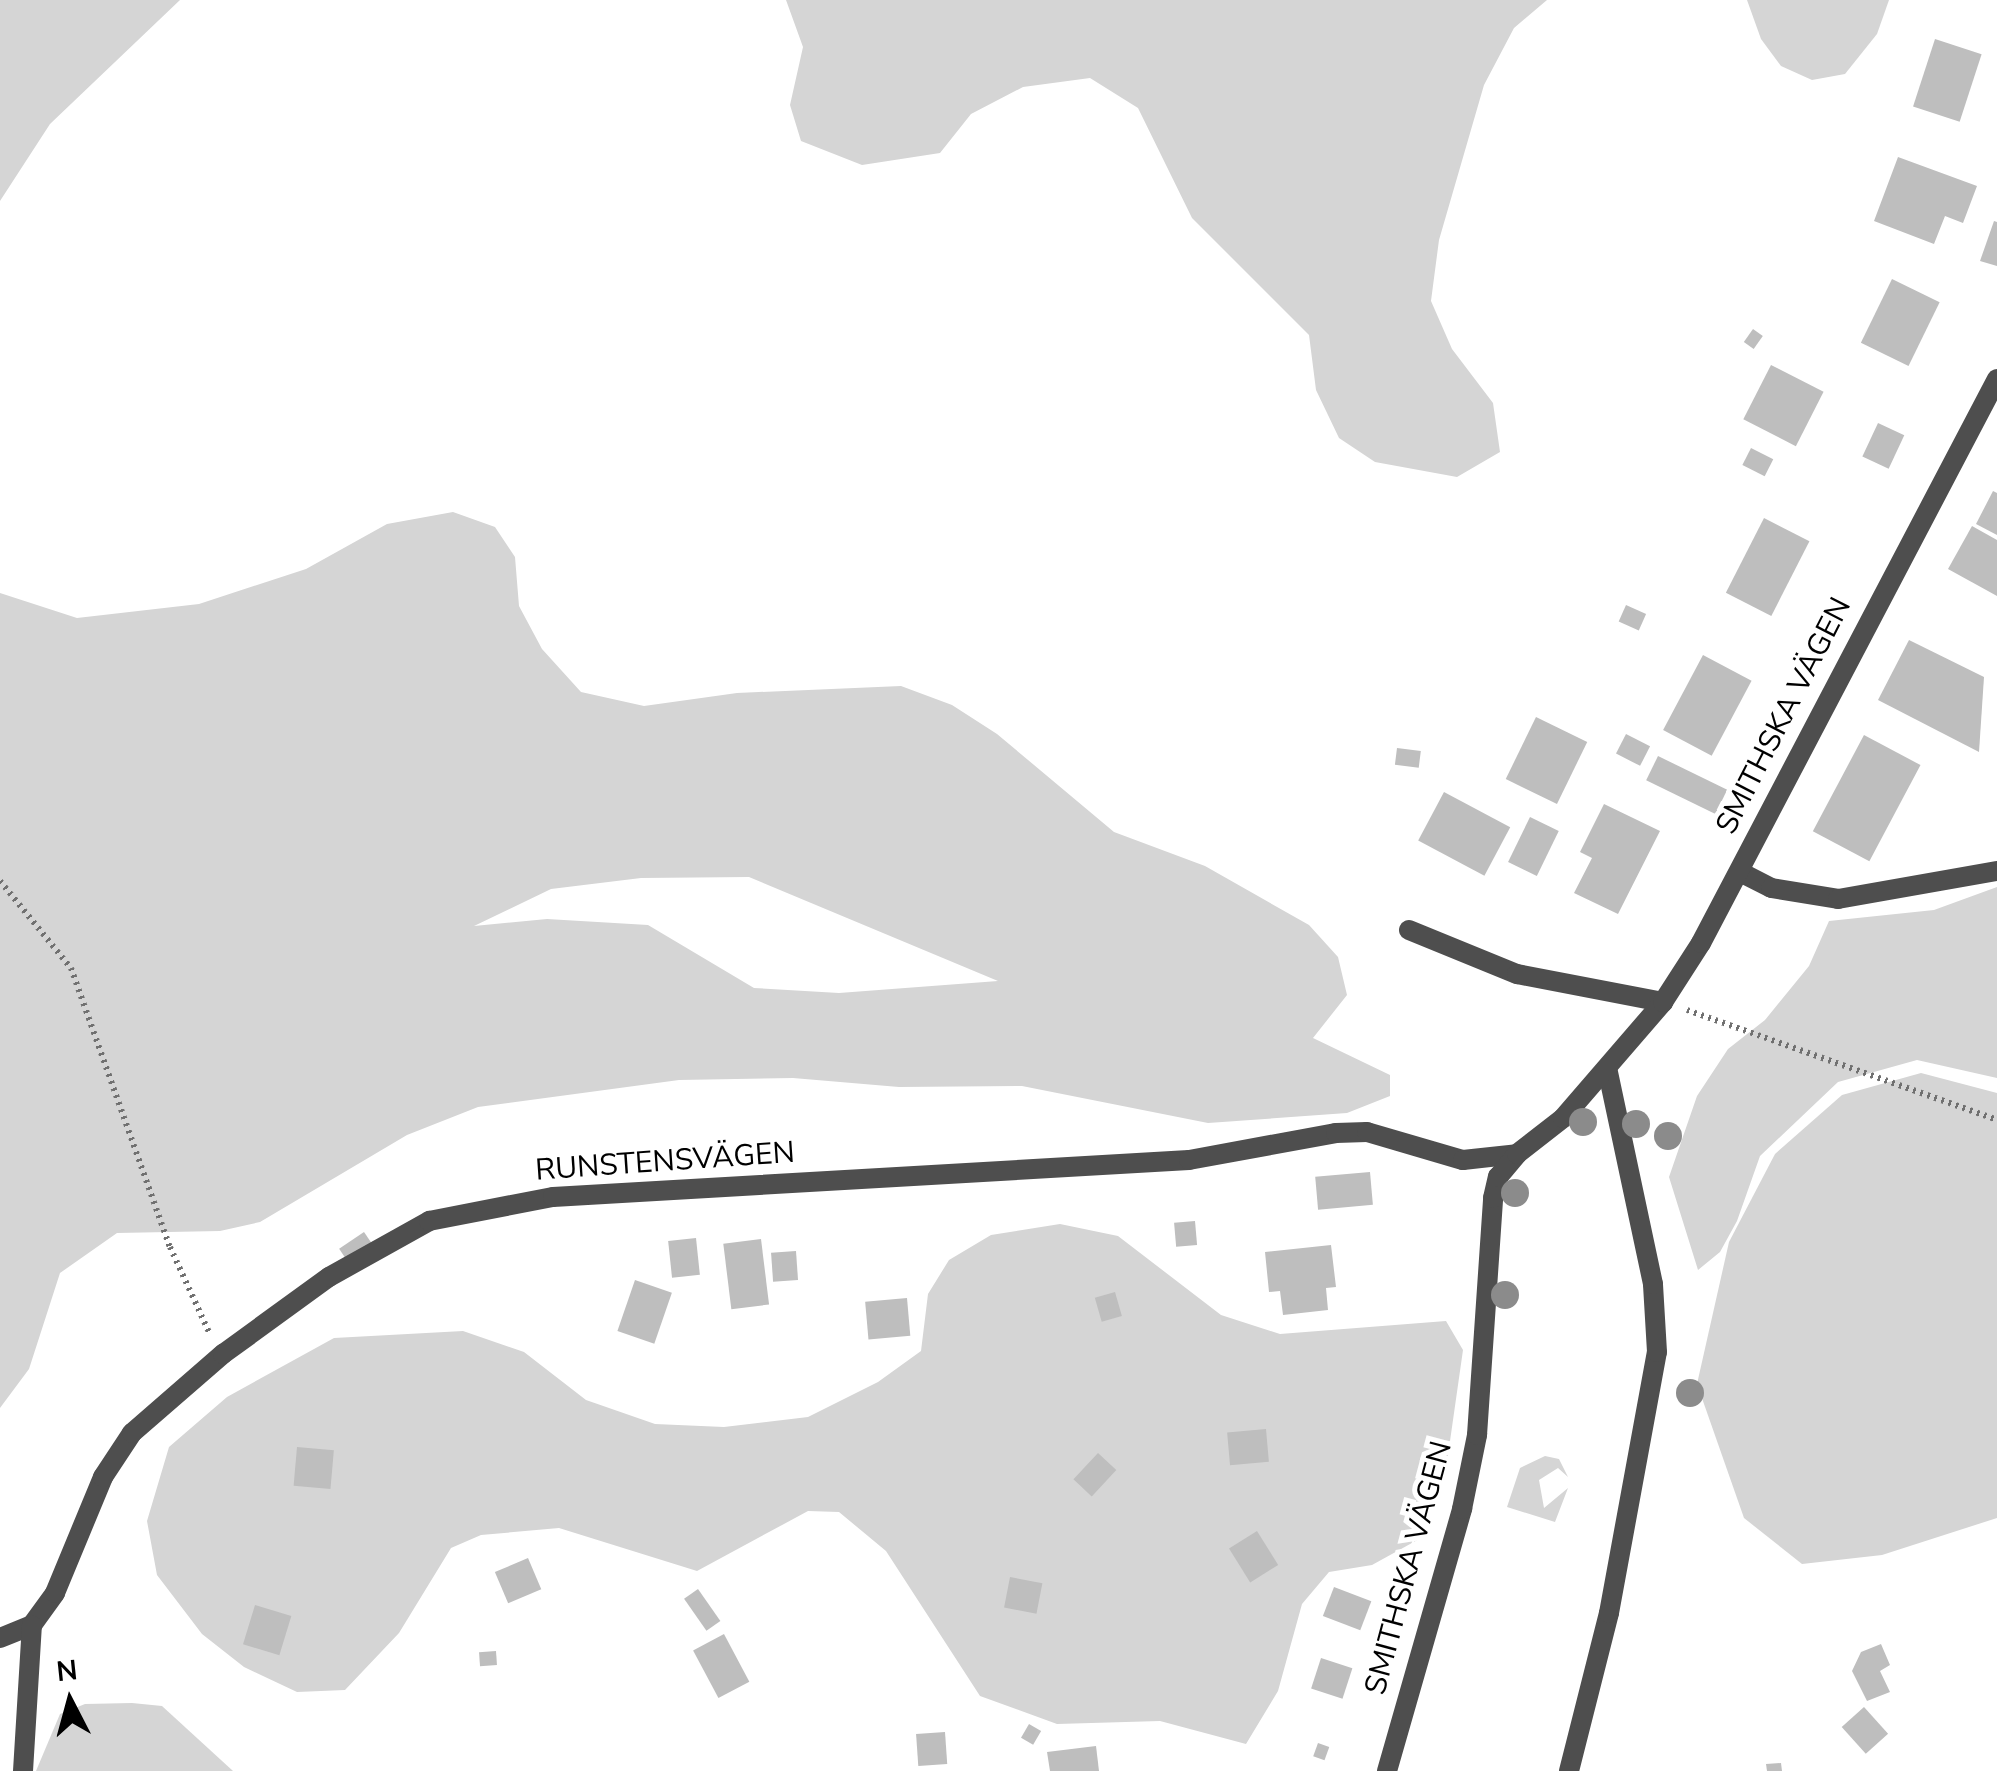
<!DOCTYPE html>
<meta charset="utf-8">
<style>
body{margin:0}
#map{position:relative;width:1997px;height:1771px;overflow:hidden;background:#fff;font-family:"Nunito Sans",sans-serif}
div>[style]{position:absolute}
.green>*{inset:0;background:#d5d5d5}
.building>*{inset:0;background:#bebebe;transform-origin:0 0}
.path>*{height:6px;margin-top:-3px;transform-origin:0;background:repeating-linear-gradient(90deg,#707070 0 2.5px,transparent 0 7.5px)}
.lane>*{height:20px;margin:-10px;padding:0 10px;transform-origin:10px;border-radius:10px;background:#4e4e4e}
.street>*{height:20px;margin:-10px;padding:0 10px;transform-origin:10px;border-radius:10px;background:#4e4e4e}
.trees>*{width:28px;height:28px;margin:-14px;border-radius:50%;background:#8b8b8b}
span{translate:-50% -50%;white-space:nowrap;text-align:center;line-height:1.15;-webkit-text-stroke:10px #fff;paint-order:stroke}
.street-label{font-size:30px;color:#000}
.north{position:absolute;left:20px;top:1651px;width:100px;height:100px;-webkit-text-stroke:8px #fff;paint-order:stroke;rotate:354deg;font-size:28px;font-weight:700;line-height:40px;text-align:center;color:#000}
.north::after{content:'';display:block;margin:auto;width:35px;height:45px;background:#000;clip-path:polygon(50% 0,100% 100%,50% 72%,0 100%)}
</style>
<div id="map">
<div class="green">
<i style="clip-path:polygon(0 0,180px 0,50px 124px,0 201px)"></i>
<i style="clip-path:polygon(786px 0,1547px 0,1514px 28px,1484px 85px,1439px 240px,1431px 301px,1452px 349px,1493px 403px,1500px 452px,1457px 477px,1375px 462px,1339px 438px,1316px 390px,1309px 335px,1192px 218px,1138px 108px,1090px 78px,1023px 87px,971px 114px,940px 153px,862px 165px,801px 141px,790px 105px,803px 47px)"></i>
<i style="clip-path:polygon(1747px 0,1889px 0,1877px 34px,1845px 74px,1812px 80px,1781px 66px,1761px 39px)"></i>
<i style="clip-path:polygon(evenodd,453px 512px,495px 527px,515px 557px,519px 606px,542px 649px,581px 692px,644px 706px,737px 693px,901px 686px,952px 705px,997px 734px,1114px 832px,1205px 866px,1309px 925px,1338px 957px,1347px 995px,1313px 1038px,1390px 1075px,1390px 1096px,1347px 1113px,1208px 1123px,1022px 1086px,899px 1087px,793px 1078px,679px 1080px,478px 1107px,407px 1135px,260px 1222px,220px 1231px,117px 1233px,60px 1273px,29px 1369px,0 1408px,0 593px,77px 618px,199px 604px,306px 569px,387px 524px,453px 512px,749px 877px,998px 981px,839px 993px,754px 988px,648px 925px,547px 919px,474px 926px,551px 889px,641px 878px,749px 877px)"></i>
<i style="clip-path:polygon(1997px 887px,1997px 1078px,1917px 1060px,1838px 1082px,1760px 1156px,1737px 1221px,1720px 1252px,1698px 1270px,1669px 1177px,1697px 1096px,1728px 1049px,1765px 1020px,1809px 966px,1829px 921px,1934px 910px)"></i>
<i style="clip-path:polygon(1921px 1073px,1997px 1093px,1997px 1518px,1882px 1555px,1802px 1564px,1744px 1518px,1697px 1384px,1729px 1242px,1775px 1154px,1842px 1095px)"></i>
<i style="clip-path:polygon(1060px 1224px,1118px 1236px,1221px 1315px,1280px 1334px,1446px 1321px,1463px 1350px,1448px 1455px,1421px 1538px,1372px 1565px,1329px 1572px,1302px 1604px,1278px 1691px,1246px 1744px,1160px 1721px,1057px 1724px,980px 1696px,886px 1551px,839px 1512px,808px 1511px,697px 1571px,559px 1528px,481px 1535px,451px 1548px,399px 1633px,345px 1690px,297px 1692px,244px 1667px,202px 1634px,157px 1575px,147px 1521px,169px 1447px,227px 1397px,334px 1338px,463px 1331px,524px 1352px,586px 1400px,655px 1424px,724px 1427px,808px 1417px,878px 1382px,921px 1351px,928px 1294px,949px 1260px,991px 1235px)"></i>
<i style="clip-path:polygon(1545px 1456px,1559px 1459px,1568px 1477px,1558px 1468px,1539px 1480px,1544px 1508px,1568px 1488px,1555px 1522px,1507px 1507px,1520px 1468px)"></i>
<i style="clip-path:polygon(132px 1703px,162px 1706px,233px 1771px,36px 1771px,60px 1714px,85px 1704px)"></i>
</div>
<div class="building">
<i style="left:1935px;top:39px;width:49px;height:71px;rotate:18deg"></i>
<i style="clip-path:polygon(1898px 157px,1977px 186px,1963px 223px,1945px 216px,1934px 244px,1874px 221px)"></i>
<i style="clip-path:polygon(1994px 221px,1997px 222px,1997px 266px,1980px 261px)"></i>
<i style="left:1892px;top:279px;width:53px;height:71px;rotate:26deg"></i>
<i style="left:1753px;top:329px;width:12px;height:16px;rotate:35deg"></i>
<i style="left:1771px;top:365px;width:59px;height:61px;rotate:27deg"></i>
<i style="left:1878px;top:423px;width:29px;height:37px;rotate:25deg"></i>
<i style="left:1751px;top:448px;width:25px;height:19px;rotate:27deg"></i>
<i style="clip-path:polygon(1993px 491px,1997px 493px,1997px 535px,1976px 524px)"></i>
<i style="left:1764px;top:518px;width:51px;height:84px;rotate:27deg"></i>
<i style="clip-path:polygon(1972px 526px,1997px 540px,1997px 596px,1948px 569px)"></i>
<i style="left:1626px;top:605px;width:22px;height:18px;rotate:24deg"></i>
<i style="clip-path:polygon(1909px 640px,1984px 677px,1979px 752px,1878px 700px)"></i>
<i style="left:1703px;top:655px;width:55px;height:85px;rotate:28deg"></i>
<i style="left:1536px;top:717px;width:57px;height:69px;rotate:26deg"></i>
<i style="left:1626px;top:734px;width:27px;height:22px;rotate:27deg"></i>
<i style="left:1864px;top:735px;width:64px;height:109px;rotate:28deg"></i>
<i style="left:1397px;top:748px;width:24px;height:17px;rotate:7deg"></i>
<i style="left:1658px;top:756px;width:77px;height:27px;rotate:26deg"></i>
<i style="left:1444px;top:792px;width:75px;height:55px;rotate:28deg"></i>
<i style="clip-path:polygon(1604px 804px,1660px 831px,1618px 914px,1574px 893px,1592px 858px,1580px 852px)"></i>
<i style="left:1530px;top:817px;width:32px;height:50px;rotate:26deg"></i>
<i style="left:1370px;top:1172px;width:33px;height:55px;rotate:85deg"></i>
<i style="left:1195px;top:1221px;width:24px;height:21px;rotate:85deg"></i>
<i style="left:364px;top:1232px;width:14px;height:30px;rotate:56deg"></i>
<i style="left:696px;top:1238px;width:37px;height:28px;rotate:84deg"></i>
<i style="left:761px;top:1239px;width:66px;height:38px;rotate:83deg"></i>
<i style="clip-path:polygon(1331px 1245px,1336px 1287px,1326px 1288px,1328px 1310px,1283px 1315px,1280px 1291px,1269px 1292px,1265px 1252px)"></i>
<i style="left:796px;top:1251px;width:29px;height:25px;rotate:86deg"></i>
<i style="left:635px;top:1280px;width:39px;height:54px;rotate:19deg"></i>
<i style="left:1115px;top:1292px;width:25px;height:21px;rotate:74deg"></i>
<i style="left:907px;top:1298px;width:38px;height:42px;rotate:85deg"></i>
<i style="left:1266px;top:1429px;width:33px;height:39px;rotate:85deg"></i>
<i style="left:297px;top:1447px;width:37px;height:39px;rotate:5deg"></i>
<i style="left:1098px;top:1453px;width:25px;height:36px;rotate:43deg"></i>
<i style="left:1257px;top:1531px;width:40px;height:33px;rotate:58deg"></i>
<i style="left:528px;top:1558px;width:34px;height:36px;rotate:67deg"></i>
<i style="left:1010px;top:1577px;width:33px;height:31px;rotate:11deg"></i>
<i style="left:1334px;top:1587px;width:40px;height:31px;rotate:21deg"></i>
<i style="left:698px;top:1589px;width:39px;height:17px;rotate:55deg"></i>
<i style="left:255px;top:1605px;width:38px;height:41px;rotate:17deg"></i>
<i style="left:724px;top:1634px;width:54px;height:35px;rotate:62deg"></i>
<i style="clip-path:polygon(1881px 1644px,1890px 1665px,1880px 1671px,1890px 1692px,1867px 1701px,1852px 1671px,1861px 1652px)"></i>
<i style="left:496px;top:1651px;width:14px;height:17px;rotate:86deg"></i>
<i style="left:1321px;top:1658px;width:33px;height:32px;rotate:18deg"></i>
<i style="left:1864px;top:1707px;width:36px;height:30px;rotate:48deg"></i>
<i style="left:1029px;top:1724px;width:14px;height:16px;rotate:30deg"></i>
<i style="left:945px;top:1732px;width:32px;height:29px;rotate:86deg"></i>
<i style="left:1318px;top:1743px;width:12px;height:14px;rotate:20deg"></i>
<i style="clip-path:polygon(1096px 1746px,1099px 1771px,1050px 1771px,1047px 1752px)"></i>
<i style="clip-path:polygon(1781px 1763px,1782px 1771px,1767px 1771px,1766px 1764px)"></i>
</div>
<div class="path">
<i style="left:0;top:881px;width:112px;rotate:50.8deg"></i>
<i style="left:71px;top:968px;width:296px;rotate:70.5deg"></i>
<i style="left:170px;top:1247px;width:94px;rotate:65.4deg"></i>
<i style="left:1687px;top:1010px;width:329px;rotate:19.5deg"></i>
</div>
<div class="lane">
<i style="left:1740px;top:872px;width:35px;rotate:27deg"></i>
<i style="left:1771px;top:888px;width:68px;rotate:9.3deg"></i>
<i style="left:1838px;top:899px;width:161px;rotate:-10deg"></i>
<i style="left:1409px;top:930px;width:117px;rotate:22.2deg"></i>
<i style="left:1517px;top:974px;width:149px;rotate:10.9deg"></i>
<i style="left:0;top:1638px;width:35px;rotate:-22deg"></i>
<i style="left:32px;top:1625px;width:39px;rotate:-54deg"></i>
<i style="left:55px;top:1593px;width:126px;rotate:-67.5deg"></i>
<i style="left:103px;top:1477px;width:53px;rotate:-56.6deg"></i>
<i style="left:132px;top:1433px;width:121px;rotate:-41deg"></i>
<i style="left:223px;top:1354px;width:131px;rotate:-36deg"></i>
<i style="left:329px;top:1277px;width:115px;rotate:-29.2deg"></i>
<i style="left:429px;top:1221px;width:126px;rotate:-11deg"></i>
<i style="left:553px;top:1197px;width:637px;rotate:-3.33deg"></i>
<i style="left:1189px;top:1160px;width:149px;rotate:-10.4deg"></i>
<i style="left:1336px;top:1133px;width:31px;rotate:-2deg"></i>
<i style="left:1367px;top:1132px;width:100px;rotate:16.3deg"></i>
<i style="left:1463px;top:1160px;width:54px;rotate:-6.3deg"></i>
<i style="left:23px;top:1771px;width:146px;rotate:-86.5deg"></i>
<i style="left:1387px;top:1771px;width:273px;rotate:-74deg"></i>
<i style="left:1462px;top:1509px;width:76px;rotate:-78.5deg"></i>
<i style="left:1477px;top:1435px;width:238px;rotate:-86.1deg"></i>
<i style="left:1493px;top:1198px;width:22px;rotate:-77deg"></i>
<i style="left:1498px;top:1177px;width:30px;rotate:-50deg"></i>
<i style="left:1569px;top:1771px;width:163px;rotate:-75.8deg"></i>
<i style="left:1609px;top:1613px;width:265px;rotate:-79.6deg"></i>
<i style="left:1657px;top:1352px;width:68px;rotate:-93.4deg"></i>
<i style="left:1653px;top:1284px;width:221px;rotate:-102deg"></i>
</div>
<div class="street">
<i style="left:1517px;top:1154px;width:58px;rotate:-38deg"></i>
<i style="left:1563px;top:1118px;width:153px;rotate:-49.2deg"></i>
<i style="left:1663px;top:1002px;width:70px;rotate:-57.2deg"></i>
<i style="left:1701px;top:943px;width:637px;rotate:-62.31deg"></i>
</div>
<div class="trees">
<i style="left:1583px;top:1122px"></i>
<i style="left:1636px;top:1124px"></i>
<i style="left:1668px;top:1136px"></i>
<i style="left:1515px;top:1193px"></i>
<i style="left:1505px;top:1295px"></i>
<i style="left:1690px;top:1393px"></i>
</div>
<div class="street-label">
<span style="left:1784px;top:716px;rotate:-63deg">SMITHSKA VÄGEN</span>
<span style="left:665px;top:1162px;rotate:-4deg">RUNSTENSVÄGEN</span>
<span style="left:1409px;top:1568px;rotate:-75deg">SMITHSKA VÄGEN</span>
</div>
<div class="north">N</div>
</div>
